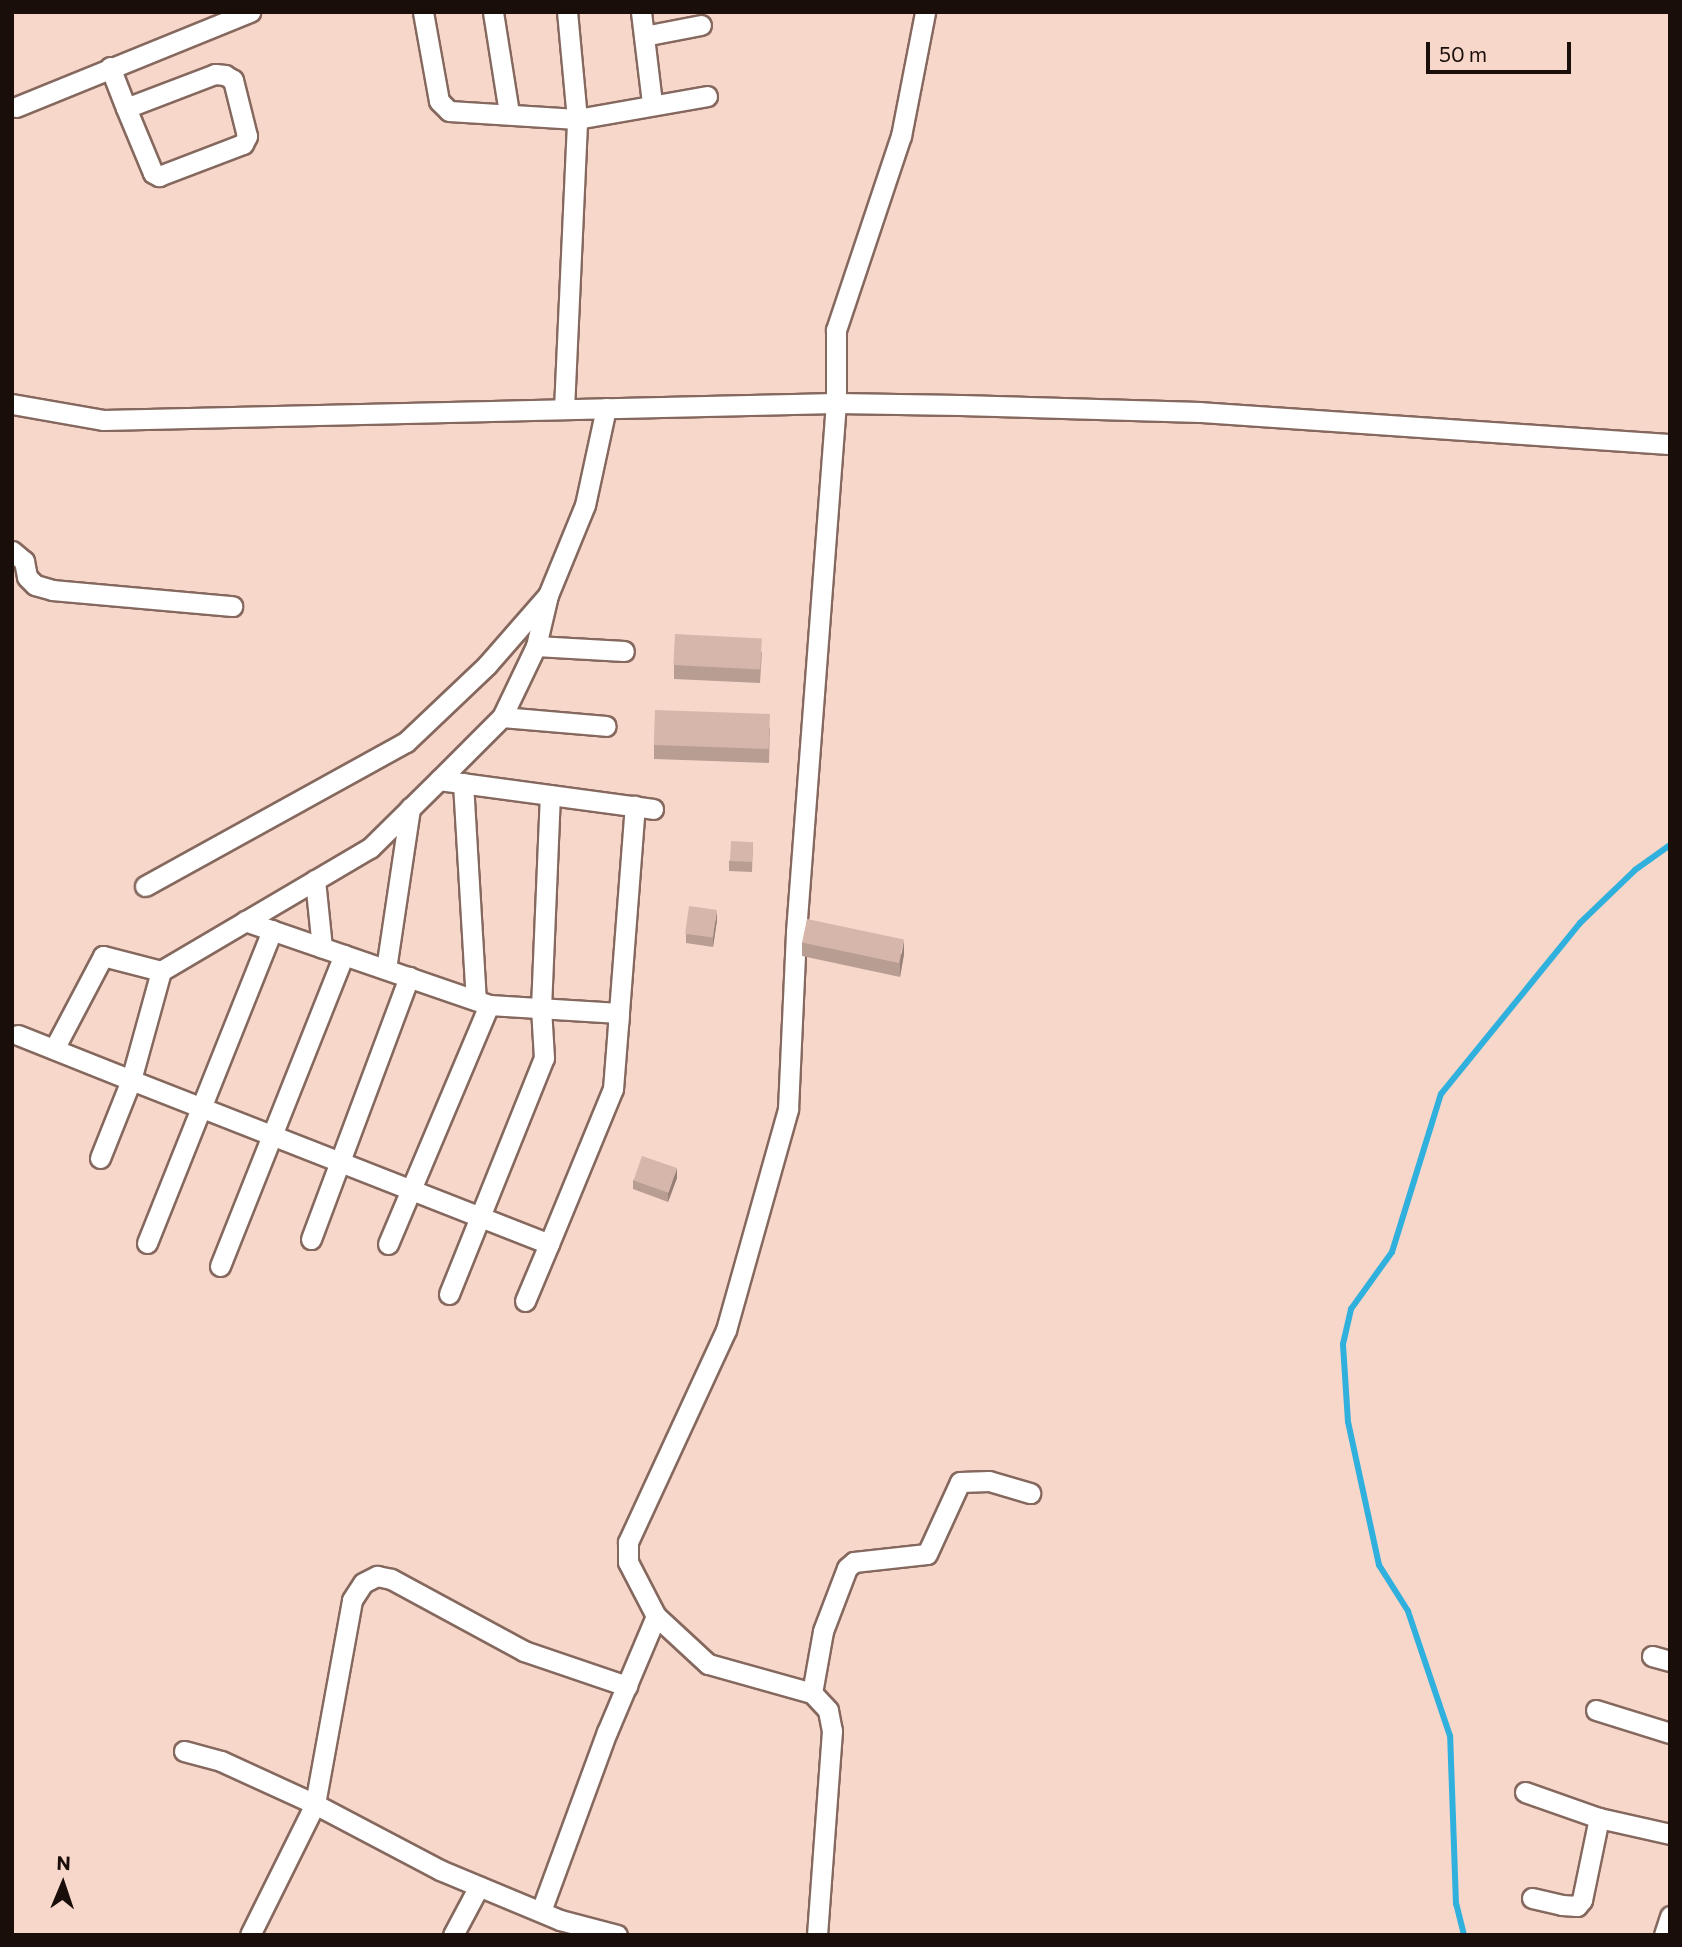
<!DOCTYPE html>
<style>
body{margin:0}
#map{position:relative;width:1682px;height:1947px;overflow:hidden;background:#f8d7cb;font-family:Commissioner,sans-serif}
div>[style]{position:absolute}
.stream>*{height:6px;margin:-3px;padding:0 3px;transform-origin:3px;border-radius:3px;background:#30b0dc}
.roads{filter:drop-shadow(2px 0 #85685e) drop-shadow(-2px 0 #85685e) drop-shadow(0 2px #85685e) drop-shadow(0 -2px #85685e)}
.street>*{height:19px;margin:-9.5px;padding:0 9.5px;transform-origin:9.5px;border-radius:9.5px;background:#fff}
.wall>*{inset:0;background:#b89d92}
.shaded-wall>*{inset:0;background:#967f77}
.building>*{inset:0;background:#d6b6aa;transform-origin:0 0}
span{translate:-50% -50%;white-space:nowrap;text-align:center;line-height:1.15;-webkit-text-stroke:5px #f8d7cb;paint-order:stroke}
.frame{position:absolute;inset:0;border:14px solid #190e0a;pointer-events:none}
.north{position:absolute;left:28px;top:1849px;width:70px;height:70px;-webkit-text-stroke:5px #f8d7cb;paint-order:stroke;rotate:2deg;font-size:19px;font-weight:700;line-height:28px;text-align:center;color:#190e0a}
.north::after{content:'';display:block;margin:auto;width:24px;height:32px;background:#190e0a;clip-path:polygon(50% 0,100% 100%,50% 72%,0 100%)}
.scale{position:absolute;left:1426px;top:42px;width:145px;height:32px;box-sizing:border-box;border:4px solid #190e0a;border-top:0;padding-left:9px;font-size:21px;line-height:24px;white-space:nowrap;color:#190e0a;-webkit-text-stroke:5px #f8d7cb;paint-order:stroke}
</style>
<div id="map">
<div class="stream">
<i style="left:1464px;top:1935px;width:32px;rotate:-104deg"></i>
<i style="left:1456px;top:1904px;width:168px;rotate:-92deg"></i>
<i style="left:1450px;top:1736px;width:132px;rotate:-108.6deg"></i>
<i style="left:1408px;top:1611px;width:54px;rotate:-122.2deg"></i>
<i style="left:1379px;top:1565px;width:146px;rotate:-102.2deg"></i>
<i style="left:1348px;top:1422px;width:78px;rotate:-93.7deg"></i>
<i style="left:1343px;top:1344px;width:36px;rotate:-77deg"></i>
<i style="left:1351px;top:1309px;width:70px;rotate:-54.3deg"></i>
<i style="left:1392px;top:1252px;width:165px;rotate:-72.8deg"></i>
<i style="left:1441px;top:1094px;width:220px;rotate:-50.9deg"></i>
<i style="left:1580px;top:923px;width:76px;rotate:-43.9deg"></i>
<i style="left:1635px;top:870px;width:43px;rotate:-35.5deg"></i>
</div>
<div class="roads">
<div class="street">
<i style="left:423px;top:12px;width:90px;rotate:79.8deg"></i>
<i style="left:439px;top:101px;width:14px;rotate:45deg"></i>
<i style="left:449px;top:111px;width:128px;rotate:3.6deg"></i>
<i style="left:577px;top:119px;width:132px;rotate:-10deg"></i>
<i style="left:493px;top:12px;width:102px;rotate:81deg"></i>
<i style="left:641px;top:12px;width:92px;rotate:83.1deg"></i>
<i style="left:644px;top:36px;width:58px;rotate:-10.9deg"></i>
<i style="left:110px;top:67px;width:44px;rotate:68.7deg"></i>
<i style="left:126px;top:108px;width:70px;rotate:67.4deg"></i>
<i style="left:153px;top:173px;width:7px;rotate:27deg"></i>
<i style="left:159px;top:176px;width:90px;rotate:-20.9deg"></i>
<i style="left:243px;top:144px;width:9px;rotate:-63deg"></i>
<i style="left:247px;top:136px;width:58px;rotate:-104deg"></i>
<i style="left:233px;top:80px;width:9px;rotate:-148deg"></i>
<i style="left:225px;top:75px;width:10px;rotate:-174deg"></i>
<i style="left:215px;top:74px;width:95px;rotate:159.1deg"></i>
<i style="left:16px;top:107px;width:253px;rotate:-22.1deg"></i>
<i style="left:12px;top:404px;width:92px;rotate:10deg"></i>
<i style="left:103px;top:420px;width:733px;rotate:-1.33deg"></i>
<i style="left:836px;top:403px;width:124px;rotate:0.9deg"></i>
<i style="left:960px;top:405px;width:240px;rotate:1.7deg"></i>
<i style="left:1200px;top:412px;width:471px;rotate:3.9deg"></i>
<i style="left:606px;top:408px;width:99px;rotate:102.2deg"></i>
<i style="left:585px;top:505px;width:97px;rotate:112.3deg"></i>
<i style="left:548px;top:595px;width:52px;rotate:103.2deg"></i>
<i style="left:536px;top:646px;width:88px;rotate:3.3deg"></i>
<i style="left:564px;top:409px;width:290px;rotate:-87.4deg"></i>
<i style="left:577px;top:119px;width:107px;rotate:-95.3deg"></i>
<i style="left:12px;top:551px;width:16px;rotate:40deg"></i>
<i style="left:24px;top:561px;width:16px;rotate:79deg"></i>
<i style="left:27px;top:577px;width:11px;rotate:45deg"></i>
<i style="left:35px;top:585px;width:18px;rotate:16deg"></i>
<i style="left:52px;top:590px;width:181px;rotate:5.1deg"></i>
<i style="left:536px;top:646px;width:79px;rotate:115.6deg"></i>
<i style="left:502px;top:717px;width:104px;rotate:4.9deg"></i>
<i style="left:502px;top:717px;width:89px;rotate:135deg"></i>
<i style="left:439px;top:780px;width:216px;rotate:7.7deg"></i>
<i style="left:463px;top:783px;width:217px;rotate:86.6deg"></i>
<i style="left:315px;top:880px;width:68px;rotate:84.1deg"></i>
<i style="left:145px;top:886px;width:298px;rotate:-28.9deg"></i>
<i style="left:406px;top:742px;width:112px;rotate:-43.5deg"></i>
<i style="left:487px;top:665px;width:93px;rotate:-48.9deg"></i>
<i style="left:386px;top:969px;width:163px;rotate:-81.5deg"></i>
<i style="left:618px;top:1025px;width:220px;rotate:-85.6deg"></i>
<i style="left:18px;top:1035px;width:122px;rotate:21.7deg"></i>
<i style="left:131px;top:1080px;width:113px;rotate:-74.6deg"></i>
<i style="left:161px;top:971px;width:243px;rotate:-30.5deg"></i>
<i style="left:370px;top:848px;width:97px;rotate:-44.6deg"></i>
<i style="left:54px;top:1049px;width:105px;rotate:-62.2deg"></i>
<i style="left:103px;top:956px;width:60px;rotate:14.5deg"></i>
<i style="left:100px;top:1158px;width:84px;rotate:-68.3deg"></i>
<i style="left:131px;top:1080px;width:449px;rotate:21.4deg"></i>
<i style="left:549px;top:1244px;width:168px;rotate:-67.6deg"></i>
<i style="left:613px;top:1089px;width:76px;rotate:-85.5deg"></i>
<i style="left:619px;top:1013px;width:130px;rotate:-176.5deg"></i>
<i style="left:489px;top:1005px;width:258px;rotate:-161deg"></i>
<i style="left:311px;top:1239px;width:280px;rotate:-69.5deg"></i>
<i style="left:147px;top:1243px;width:337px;rotate:-68.2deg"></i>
<i style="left:388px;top:1244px;width:259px;rotate:-67.1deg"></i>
<i style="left:220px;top:1266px;width:335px;rotate:-68.3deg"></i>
<i style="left:449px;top:1294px;width:254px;rotate:-68.1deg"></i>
<i style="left:544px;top:1058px;width:50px;rotate:-93.4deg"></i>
<i style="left:541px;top:1008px;width:213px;rotate:-87.6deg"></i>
<i style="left:525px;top:1301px;width:62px;rotate:-67.2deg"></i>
<i style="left:1652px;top:1656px;width:19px;rotate:16deg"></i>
<i style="left:812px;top:1693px;width:63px;rotate:-79.9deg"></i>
<i style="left:823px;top:1631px;width:67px;rotate:-69.1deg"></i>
<i style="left:847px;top:1568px;width:9px;rotate:-41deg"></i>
<i style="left:854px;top:1562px;width:73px;rotate:-6.3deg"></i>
<i style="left:927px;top:1554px;width:79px;rotate:-65.4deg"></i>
<i style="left:960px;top:1482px;width:29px;rotate:-2deg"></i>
<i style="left:989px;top:1481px;width:43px;rotate:16.3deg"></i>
<i style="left:1596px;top:1710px;width:77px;rotate:17.3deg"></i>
<i style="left:184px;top:1751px;width:38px;rotate:15deg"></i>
<i style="left:221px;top:1761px;width:103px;rotate:24.6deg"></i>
<i style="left:315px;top:1804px;width:146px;rotate:116.4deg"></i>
<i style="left:1525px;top:1792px;width:78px;rotate:19.4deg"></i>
<i style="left:1599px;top:1818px;width:73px;rotate:12.7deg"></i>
<i style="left:1532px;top:1898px;width:31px;rotate:13deg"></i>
<i style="left:1562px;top:1905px;width:15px;rotate:4deg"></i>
<i style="left:1577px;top:1906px;width:8px;rotate:-50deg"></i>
<i style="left:1582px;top:1900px;width:84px;rotate:-78.3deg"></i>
<i style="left:541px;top:1911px;width:191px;rotate:-69.8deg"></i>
<i style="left:607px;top:1732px;width:126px;rotate:-67.1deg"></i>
<i style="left:453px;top:1935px;width:55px;rotate:-62deg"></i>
<i style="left:617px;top:1935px;width:59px;rotate:-165.3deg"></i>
<i style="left:560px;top:1920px;width:130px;rotate:-157.4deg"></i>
<i style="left:440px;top:1870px;width:141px;rotate:-152.2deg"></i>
<i style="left:315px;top:1804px;width:207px;rotate:-79.7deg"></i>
<i style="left:352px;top:1600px;width:20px;rotate:-57deg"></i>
<i style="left:363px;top:1583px;width:16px;rotate:-27deg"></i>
<i style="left:377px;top:1576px;width:14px;rotate:12deg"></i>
<i style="left:391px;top:1579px;width:151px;rotate:28.4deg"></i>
<i style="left:524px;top:1651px;width:109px;rotate:18.8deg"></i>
<i style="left:817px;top:1935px;width:205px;rotate:-85.8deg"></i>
<i style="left:832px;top:1731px;width:21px;rotate:-101deg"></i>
<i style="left:828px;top:1710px;width:23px;rotate:-133deg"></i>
<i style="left:812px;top:1693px;width:108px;rotate:-164.4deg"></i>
<i style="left:708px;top:1664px;width:71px;rotate:-137.3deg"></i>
<i style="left:656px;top:1616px;width:61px;rotate:-117.4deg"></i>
<i style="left:628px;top:1562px;width:20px;rotate:-90deg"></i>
<i style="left:628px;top:1542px;width:234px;rotate:-65.2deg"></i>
<i style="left:726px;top:1330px;width:230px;rotate:-74.3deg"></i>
<i style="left:788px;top:1109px;width:177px;rotate:-87.4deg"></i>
<i style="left:796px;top:932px;width:531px;rotate:-85.68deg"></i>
<i style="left:836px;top:403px;width:73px;rotate:-90deg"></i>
<i style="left:836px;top:330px;width:205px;rotate:-71.5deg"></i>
<i style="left:901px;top:136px;width:126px;rotate:-79deg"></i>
<i style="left:1664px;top:1935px;width:20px;rotate:-72deg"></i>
</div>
</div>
<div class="wall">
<i style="clip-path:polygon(762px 652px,760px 683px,674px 679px,674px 665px)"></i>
<i style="clip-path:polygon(770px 728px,769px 763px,654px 759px,654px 745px)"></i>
<i style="clip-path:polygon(753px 842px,752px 872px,729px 871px,729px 861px)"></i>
<i style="clip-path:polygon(717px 920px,713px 947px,686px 943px,686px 934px)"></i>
<i style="clip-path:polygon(802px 942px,904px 954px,900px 977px,802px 956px)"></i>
<i style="clip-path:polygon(677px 1178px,668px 1202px,633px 1189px,633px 1180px)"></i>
</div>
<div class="shaded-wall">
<i style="clip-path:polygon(717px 910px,717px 920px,713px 947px,713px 938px)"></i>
<i style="clip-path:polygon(904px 940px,904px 954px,900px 977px,900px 963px)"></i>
<i style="clip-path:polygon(677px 1168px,677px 1178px,668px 1202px,668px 1193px)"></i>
</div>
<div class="building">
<i style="left:675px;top:634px;width:87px;height:31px;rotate:3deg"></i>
<i style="left:655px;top:710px;width:115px;height:35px;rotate:2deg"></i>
<i style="left:731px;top:841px;width:22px;height:20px;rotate:3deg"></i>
<i style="left:689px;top:906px;width:28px;height:28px;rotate:8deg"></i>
<i style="left:807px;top:919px;width:99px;height:24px;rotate:12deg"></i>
<i style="left:642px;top:1156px;width:37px;height:26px;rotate:19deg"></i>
</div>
<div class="frame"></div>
<div class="north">N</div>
<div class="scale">50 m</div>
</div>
